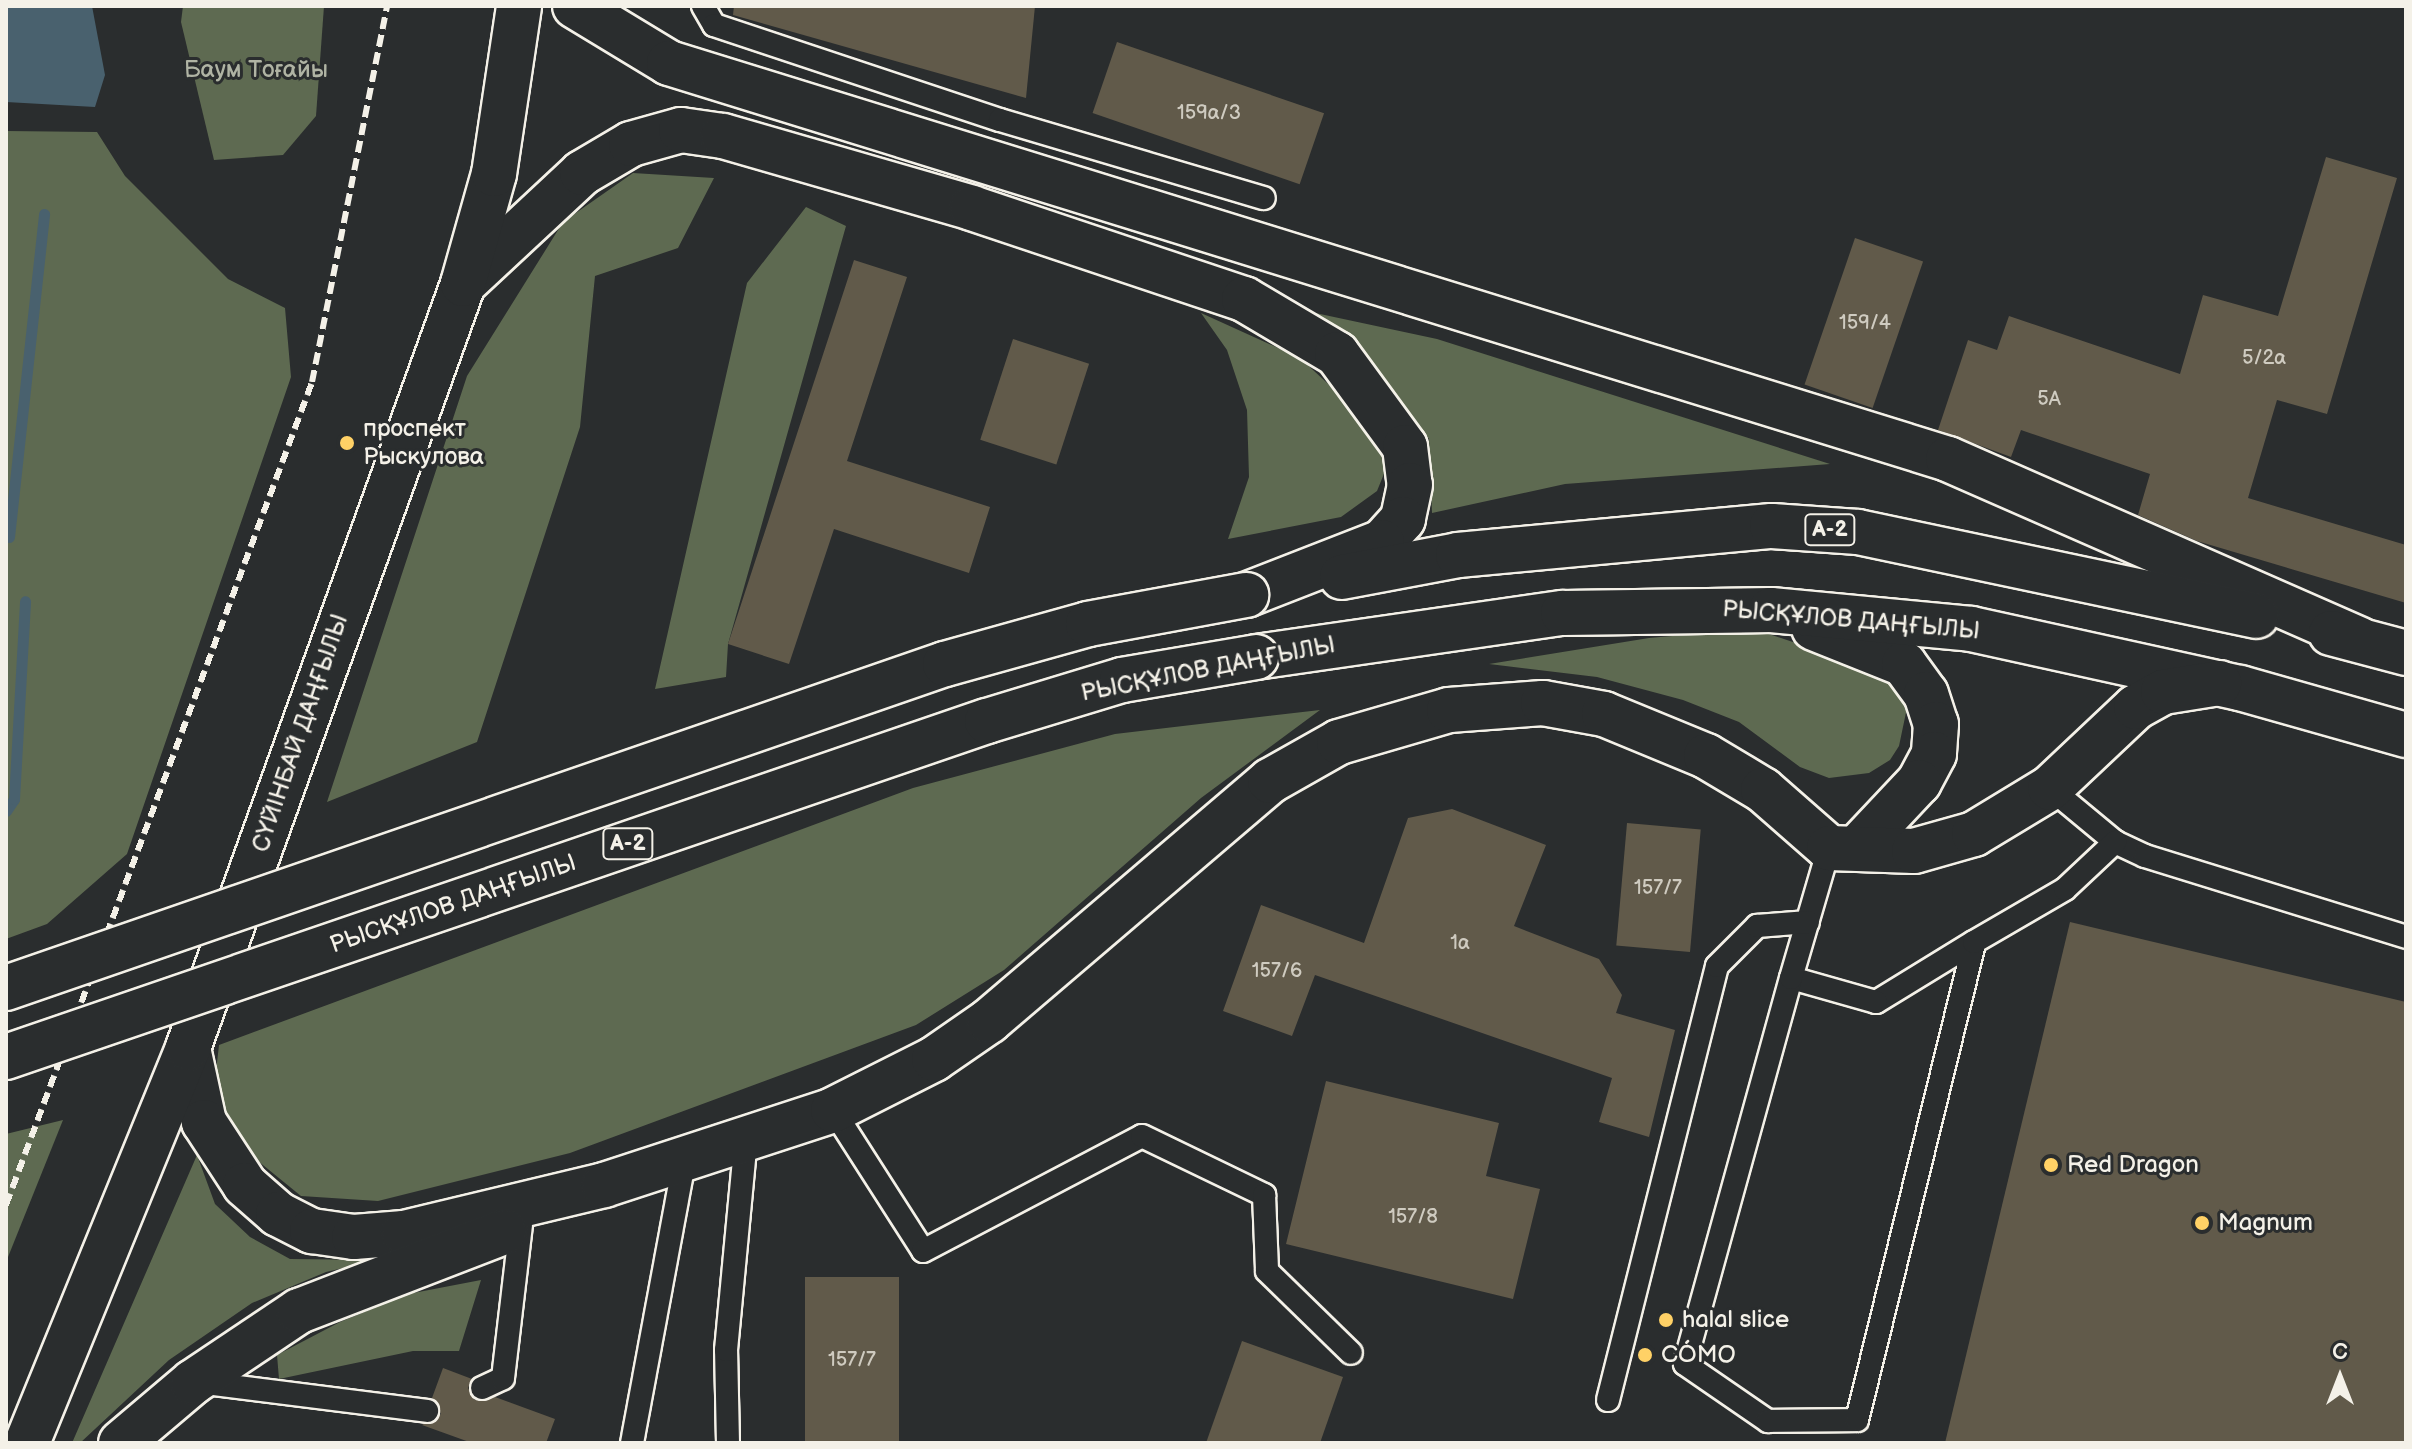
<!DOCTYPE html>
<meta charset="utf-8">
<style>
body{margin:0}
#map{position:relative;width:2412px;height:1449px;overflow:hidden;background:#2a2d2e;font-family:"Balsamiq Sans",sans-serif}
div>[style]{position:absolute}
.green>*{inset:0;background:#5e6a51}
.water>*{inset:0;background:#49616e}
.stream>*{height:11px;margin:-5.5px;padding:0 5.5px;transform-origin:5.5px;border-radius:5.5px;background:#49616e}
.building>*{inset:0;background:#615a4a;transform-origin:0 0}
.roads{filter:drop-shadow(2px 0 #f4f1e8) drop-shadow(-2px 0 #f4f1e8) drop-shadow(0 2px #f4f1e8) drop-shadow(0 -2px #f4f1e8)}
.lane>*{height:22px;margin:-11px;padding:0 11px;transform-origin:11px;border-radius:11px;background:#2a2d2e}
.primary>*{height:44px;margin:-22px;padding:0 22px;transform-origin:22px;border-radius:22px;background:#2a2d2e}
.rail>*{height:6px;margin-top:-3px;transform-origin:0;background:repeating-linear-gradient(90deg,#f4f1e8 0 12px,transparent 0 18px)}
.bridges{filter:drop-shadow(2px 0 #f4f1e8) drop-shadow(-2px 0 #f4f1e8) drop-shadow(0 2px #f4f1e8) drop-shadow(0 -2px #f4f1e8)}
.primary-bridge>*{height:44px;margin:-22px;padding:0 22px;transform-origin:22px;border-radius:22px;background:#2a2d2e}
.dots>*{width:22px;height:22px;translate:-50% -50%;box-sizing:border-box;border:4px solid #2a2d2e;border-radius:50%}
span{translate:-50% -50%;white-space:nowrap;text-align:center;line-height:1.15;-webkit-text-stroke:6px #2a2d2e;paint-order:stroke}
.number-label{font-size:20px;color:#cfcbc0}
.number-label span{-webkit-text-stroke-width:0}
.shield-label span{padding:2px 6px;background:#2a2d2e;border:2px solid;border-radius:6px;-webkit-text-stroke-width:0}
.shield-label{font-size:22px;color:#f4f1e8;font-weight:700}
.park-label{font-size:24px;color:#b0b4a4}
.poi-label{font-size:24px;color:#f4f1e8}
.left{translate:0 -50%;text-align:left}
.street-label{font-size:24px;color:#f4f1e8}
.frame{position:absolute;inset:0;border:8px solid #f4f1e8;pointer-events:none}
.north{position:absolute;left:2300px;top:1337px;width:80px;height:80px;-webkit-text-stroke:6px #2a2d2e;paint-order:stroke;rotate:0deg;font-size:22px;font-weight:700;line-height:32px;text-align:center;color:#f4f1e8}
.north::after{content:'';display:block;margin:auto;width:28px;height:36px;background:#f4f1e8;clip-path:polygon(50% 0,100% 100%,50% 72%,0 100%)}
</style>
<div id="map">
<div class="green">
<i style="clip-path:polygon(183px 6px,324px 6px,316px 116px,283px 155px,214px 160px,181px 22px)"></i>
<i style="clip-path:polygon(6px 131px,97px 132px,125px 176px,228px 279px,285px 308px,291px 377px,127px 854px,47px 924px,6px 939px)"></i>
<i style="clip-path:polygon(633px 173px,714px 178px,678px 248px,595px 276px,580px 427px,477px 742px,327px 802px,467px 376px,563px 222px)"></i>
<i style="clip-path:polygon(806px 207px,846px 226px,728px 644px,726px 677px,655px 689px,747px 283px)"></i>
<i style="clip-path:polygon(1306px 311px,1437px 339px,1830px 464px,1565px 484px,1432px 513px,1429px 439px,1352px 340px)"></i>
<i style="clip-path:polygon(1201px 313px,1300px 358px,1364px 417px,1390px 459px,1377px 491px,1341px 517px,1228px 539px,1249px 477px,1247px 410px,1227px 350px)"></i>
<i style="clip-path:polygon(1754px 629px,1879px 671px,1908px 703px,1899px 746px,1890px 760px,1869px 773px,1829px 778px,1800px 767px,1739px 722px,1683px 700px,1597px 677px,1489px 664px,1649px 638px)"></i>
<i style="clip-path:polygon(1320px 710px,1201px 798px,1004px 970px,916px 1025px,570px 1153px,378px 1201px,301px 1196px,247px 1152px,214px 1089px,219px 1045px,913px 788px,1115px 734px)"></i>
<i style="clip-path:polygon(63px 1120px,6px 1262px,6px 1134px)"></i>
<i style="clip-path:polygon(197px 1155px,215px 1204px,250px 1237px,290px 1259px,378px 1260px,326px 1272px,252px 1303px,169px 1360px,80px 1443px,72px 1443px)"></i>
<i style="clip-path:polygon(481px 1280px,459px 1351px,413px 1351px,279px 1379px,277px 1355px,340px 1322px,408px 1294px)"></i>
</div>
<div class="water">
<i style="clip-path:polygon(6px 6px,92px 6px,105px 75px,95px 107px,6px 102px)"></i>
</div>
<div class="stream">
<i style="left:9px;top:537px;width:325px;rotate:-83.8deg"></i>
<i style="left:6px;top:811px;width:14px;rotate:-56deg"></i>
<i style="left:14px;top:799px;width:198px;rotate:-86.8deg"></i>
</div>
<div class="building">
<i style="clip-path:polygon(734px 6px,1035px 6px,1026px 98px,733px 15px)"></i>
<i style="left:1117px;top:42px;width:219px;height:75px;rotate:19deg"></i>
<i style="clip-path:polygon(2326px 157px,2397px 178px,2327px 414px,2277px 400px,2248px 498px,2406px 545px,2406px 603px,2197px 541px,2138px 515px,2150px 474px,2021px 430px,2011px 457px,1938px 430px,1968px 340px,1997px 350px,2009px 316px,2180px 374px,2203px 295px,2278px 316px)"></i>
<i style="left:1855px;top:238px;width:72px;height:155px;rotate:19deg"></i>
<i style="clip-path:polygon(854px 260px,907px 277px,847px 461px,990px 507px,969px 573px,834px 529px,789px 664px,728px 644px)"></i>
<i style="left:1013px;top:339px;width:80px;height:106px;rotate:18deg"></i>
<i style="clip-path:polygon(1452px 809px,1546px 845px,1514px 926px,1599px 959px,1622px 995px,1616px 1013px,1675px 1030px,1649px 1137px,1599px 1122px,1612px 1078px,1315px 975px,1292px 1036px,1223px 1011px,1261px 905px,1364px 943px,1408px 818px)"></i>
<i style="left:1627px;top:823px;width:74px;height:123px;rotate:5deg"></i>
<i style="clip-path:polygon(2070px 922px,2406px 1002px,2406px 1443px,1945px 1443px)"></i>
<i style="clip-path:polygon(1326px 1081px,1499px 1123px,1486px 1176px,1540px 1189px,1513px 1299px,1286px 1244px)"></i>
<i style="left:805px;top:1277px;width:94px;height:166px"></i>
<i style="clip-path:polygon(1242px 1341px,1343px 1377px,1320px 1443px,1206px 1443px)"></i>
<i style="clip-path:polygon(443px 1368px,472px 1379px,468px 1388px,475px 1400px,495px 1397px,555px 1419px,546px 1443px,472px 1443px,422px 1425px,441px 1414px,432px 1398px)"></i>
</div>
<div class="roads">
<div class="lane">
<i style="left:703px;top:6px;width:22px;rotate:60deg"></i>
<i style="left:714px;top:25px;width:301px;rotate:18.4deg"></i>
<i style="left:1000px;top:120px;width:275px;rotate:16.5deg"></i>
<i style="left:2050px;top:788px;width:85px;rotate:39.7deg"></i>
<i style="left:2115px;top:842px;width:33px;rotate:25deg"></i>
<i style="left:2145px;top:856px;width:273px;rotate:17.2deg"></i>
<i style="left:1974px;top:942px;width:115px;rotate:148.5deg"></i>
<i style="left:1876px;top:1002px;width:88px;rotate:-164.2deg"></i>
<i style="left:1791px;top:978px;width:400px;rotate:105.4deg"></i>
<i style="left:1685px;top:1364px;width:101px;rotate:34.5deg"></i>
<i style="left:1768px;top:1421px;width:89px;rotate:-0.6deg"></i>
<i style="left:1857px;top:1420px;width:492px;rotate:-76.2deg"></i>
<i style="left:1974px;top:942px;width:105px;rotate:-30.2deg"></i>
<i style="left:2065px;top:889px;width:69px;rotate:-43.2deg"></i>
<i style="left:1791px;top:978px;width:135px;rotate:-73.7deg"></i>
<i style="left:833px;top:1110px;width:167px;rotate:57.4deg"></i>
<i style="left:923px;top:1251px;width:247px;rotate:-27.7deg"></i>
<i style="left:1142px;top:1136px;width:136px;rotate:25.8deg"></i>
<i style="left:1264px;top:1195px;width:76px;rotate:87.7deg"></i>
<i style="left:1267px;top:1271px;width:117px;rotate:44.3deg"></i>
<i style="left:198px;top:1382px;width:231px;rotate:7.2deg"></i>
<i style="left:482px;top:1388px;width:23px;rotate:-25deg"></i>
<i style="left:503px;top:1378px;width:154px;rotate:-83.3deg"></i>
<i style="left:1608px;top:1400px;width:447px;rotate:-75.9deg"></i>
<i style="left:1717px;top:966px;width:57px;rotate:-45deg"></i>
<i style="left:1757px;top:926px;width:51px;rotate:-4.5deg"></i>
<i style="left:632px;top:1443px;width:290px;rotate:-79.5deg"></i>
<i style="left:728px;top:1443px;width:93px;rotate:-91.2deg"></i>
<i style="left:726px;top:1350px;width:213px;rotate:-84.6deg"></i>
</div>
<div class="primary">
<i style="left:575px;top:6px;width:110px;rotate:31.2deg"></i>
<i style="left:669px;top:63px;width:1339px;rotate:17.2deg"></i>
<i style="left:1948px;top:459px;width:449px;rotate:23.7deg"></i>
<i style="left:463px;top:284px;width:163px;rotate:-43deg"></i>
<i style="left:582px;top:173px;width:57px;rotate:-30.6deg"></i>
<i style="left:631px;top:144px;width:52px;rotate:-15.6deg"></i>
<i style="left:681px;top:130px;width:42px;rotate:8.1deg"></i>
<i style="left:723px;top:136px;width:259px;rotate:16.1deg"></i>
<i style="left:972px;top:208px;width:287px;rotate:18.5deg"></i>
<i style="left:1244px;top:299px;width:108px;rotate:30.6deg"></i>
<i style="left:1337px;top:354px;width:115px;rotate:53.8deg"></i>
<i style="left:1405px;top:447px;width:38px;rotate:83deg"></i>
<i style="left:1410px;top:485px;width:35px;rotate:102deg"></i>
<i style="left:1403px;top:519px;width:31px;rotate:132deg"></i>
<i style="left:1382px;top:542px;width:146px;rotate:158.7deg"></i>
<i style="left:1342px;top:577px;width:118px;rotate:-10.7deg"></i>
<i style="left:1458px;top:555px;width:315px;rotate:-5.3deg"></i>
<i style="left:1772px;top:526px;width:86px;rotate:4deg"></i>
<i style="left:1858px;top:532px;width:407px;rotate:11.9deg"></i>
<i style="left:1814px;top:628px;width:97px;rotate:21.8deg"></i>
<i style="left:1904px;top:664px;width:37px;rotate:54deg"></i>
<i style="left:1926px;top:694px;width:32px;rotate:72deg"></i>
<i style="left:1936px;top:724px;width:30px;rotate:94deg"></i>
<i style="left:1934px;top:754px;width:32px;rotate:118deg"></i>
<i style="left:1919px;top:782px;width:91px;rotate:133.2deg"></i>
<i style="left:2331px;top:633px;width:78px;rotate:14.9deg"></i>
<i style="left:1256px;top:657px;width:310px;rotate:-8.2deg"></i>
<i style="left:1563px;top:613px;width:208px;rotate:-0.8deg"></i>
<i style="left:1771px;top:610px;width:201px;rotate:5.4deg"></i>
<i style="left:1971px;top:629px;width:275px;rotate:12.4deg"></i>
<i style="left:2240px;top:688px;width:173px;rotate:15.8deg"></i>
<i style="left:188px;top:1048px;width:76px;rotate:77.8deg"></i>
<i style="left:204px;top:1122px;width:75px;rotate:56.9deg"></i>
<i style="left:245px;top:1185px;width:44px;rotate:41.3deg"></i>
<i style="left:278px;top:1214px;width:38px;rotate:27deg"></i>
<i style="left:312px;top:1231px;width:42px;rotate:8.1deg"></i>
<i style="left:354px;top:1237px;width:50px;rotate:-4.6deg"></i>
<i style="left:404px;top:1233px;width:206px;rotate:-13.5deg"></i>
<i style="left:604px;top:1185px;width:241px;rotate:-18.1deg"></i>
<i style="left:833px;top:1110px;width:113px;rotate:-26.8deg"></i>
<i style="left:934px;top:1059px;width:67px;rotate:-34.6deg"></i>
<i style="left:989px;top:1021px;width:370px;rotate:-40.5deg"></i>
<i style="left:1270px;top:781px;width:79px;rotate:-29.5deg"></i>
<i style="left:1339px;top:742px;width:115px;rotate:-16.2deg"></i>
<i style="left:1449px;top:710px;width:94px;rotate:-4.3deg"></i>
<i style="left:1543px;top:703px;width:62px;rotate:10.2deg"></i>
<i style="left:1604px;top:714px;width:110px;rotate:22.4deg"></i>
<i style="left:1706px;top:756px;width:66px;rotate:30.8deg"></i>
<i style="left:1763px;top:790px;width:88px;rotate:41.3deg"></i>
<i style="left:1829px;top:848px;width:85px;rotate:2deg"></i>
<i style="left:1914px;top:851px;width:62px;rotate:-15.8deg"></i>
<i style="left:1974px;top:834px;width:89px;rotate:-31.2deg"></i>
<i style="left:2050px;top:788px;width:118px;rotate:-43.3deg"></i>
<i style="left:2136px;top:707px;width:31px;rotate:-29deg"></i>
<i style="left:2163px;top:692px;width:57px;rotate:-9.1deg"></i>
<i style="left:27px;top:1443px;width:427px;rotate:-67.8deg"></i>
<i style="left:188px;top:1048px;width:812px;rotate:-70.2deg"></i>
<i style="left:463px;top:284px;width:114px;rotate:-74.3deg"></i>
<i style="left:494px;top:174px;width:170px;rotate:-81.5deg"></i>
<i style="left:121px;top:1443px;width:94px;rotate:-40.3deg"></i>
<i style="left:193px;top:1382px;width:128px;rotate:-33.8deg"></i>
<i style="left:299px;top:1311px;width:220px;rotate:-21.1deg"></i>
</div>
</div>
<div class="rail">
<i style="left:6px;top:1205px;width:878px;rotate:-69.6deg"></i>
<i style="left:312px;top:382px;width:383px;rotate:-78.7deg"></i>
</div>
<div class="bridges">
<div class="primary-bridge">
<i style="left:6px;top:988px;width:993px;rotate:-19.04deg"></i>
<i style="left:945px;top:664px;width:148px;rotate:-15.6deg"></i>
<i style="left:1088px;top:624px;width:161px;rotate:-10.4deg"></i>
<i style="left:6px;top:1057px;width:1037px;rotate:-18.91deg"></i>
<i style="left:987px;top:721px;width:141px;rotate:-16.9deg"></i>
<i style="left:1122px;top:680px;width:136px;rotate:-9.7deg"></i>
</div>
</div>
<div class="dots">
<i style="left:347px;top:443px;background:#ffd166"></i>
<i style="left:2051px;top:1165px;background:#ffd166"></i>
<i style="left:2202px;top:1223px;background:#ffd166"></i>
<i style="left:1666px;top:1320px;background:#ffd166"></i>
<i style="left:1645px;top:1355px;background:#ffd166"></i>
</div>
<div class="number-label">
<span style="left:1209px;top:113px">159а/3</span>
<span style="left:1865px;top:323px">159/4</span>
<span style="left:2264px;top:358px">5/2а</span>
<span style="left:2049px;top:399px">5А</span>
<span style="left:1658px;top:888px">157/7</span>
<span style="left:1460px;top:943px">1а</span>
<span style="left:1277px;top:971px">157/6</span>
<span style="left:1413px;top:1217px">157/8</span>
<span style="left:852px;top:1360px">157/7</span>
</div>
<div class="shield-label">
<span style="left:1830px;top:530px">A-2</span>
<span style="left:628px;top:844px">A-2</span>
</div>
<div class="park-label">
<span style="left:256px;top:70px">Баум Тоғайы</span>
</div>
<div class="poi-label">
<span class="left" style="left:363px;top:443px">проспект<br>Рыскулова</span>
<span class="left" style="left:2067px;top:1165px">Red Dragon</span>
<span class="left" style="left:2218px;top:1223px">Magnum</span>
<span class="left" style="left:1682px;top:1320px">halal slice</span>
<span class="left" style="left:1661px;top:1355px">CÓMO</span>
</div>
<div class="street-label">
<span style="left:1851px;top:620px;rotate:5deg">РЫСҚҰЛОВ ДАҢҒЫЛЫ</span>
<span style="left:1208px;top:669px;rotate:-11deg">РЫСҚҰЛОВ ДАҢҒЫЛЫ</span>
<span style="left:300px;top:733px;rotate:-71deg">СҮЙІНБАЙ ДАҢҒЫЛЫ</span>
<span style="left:453px;top:904px;rotate:-19deg">РЫСҚҰЛОВ ДАҢҒЫЛЫ</span>
</div>
<div class="frame"></div>
<div class="north">С</div>
</div>
